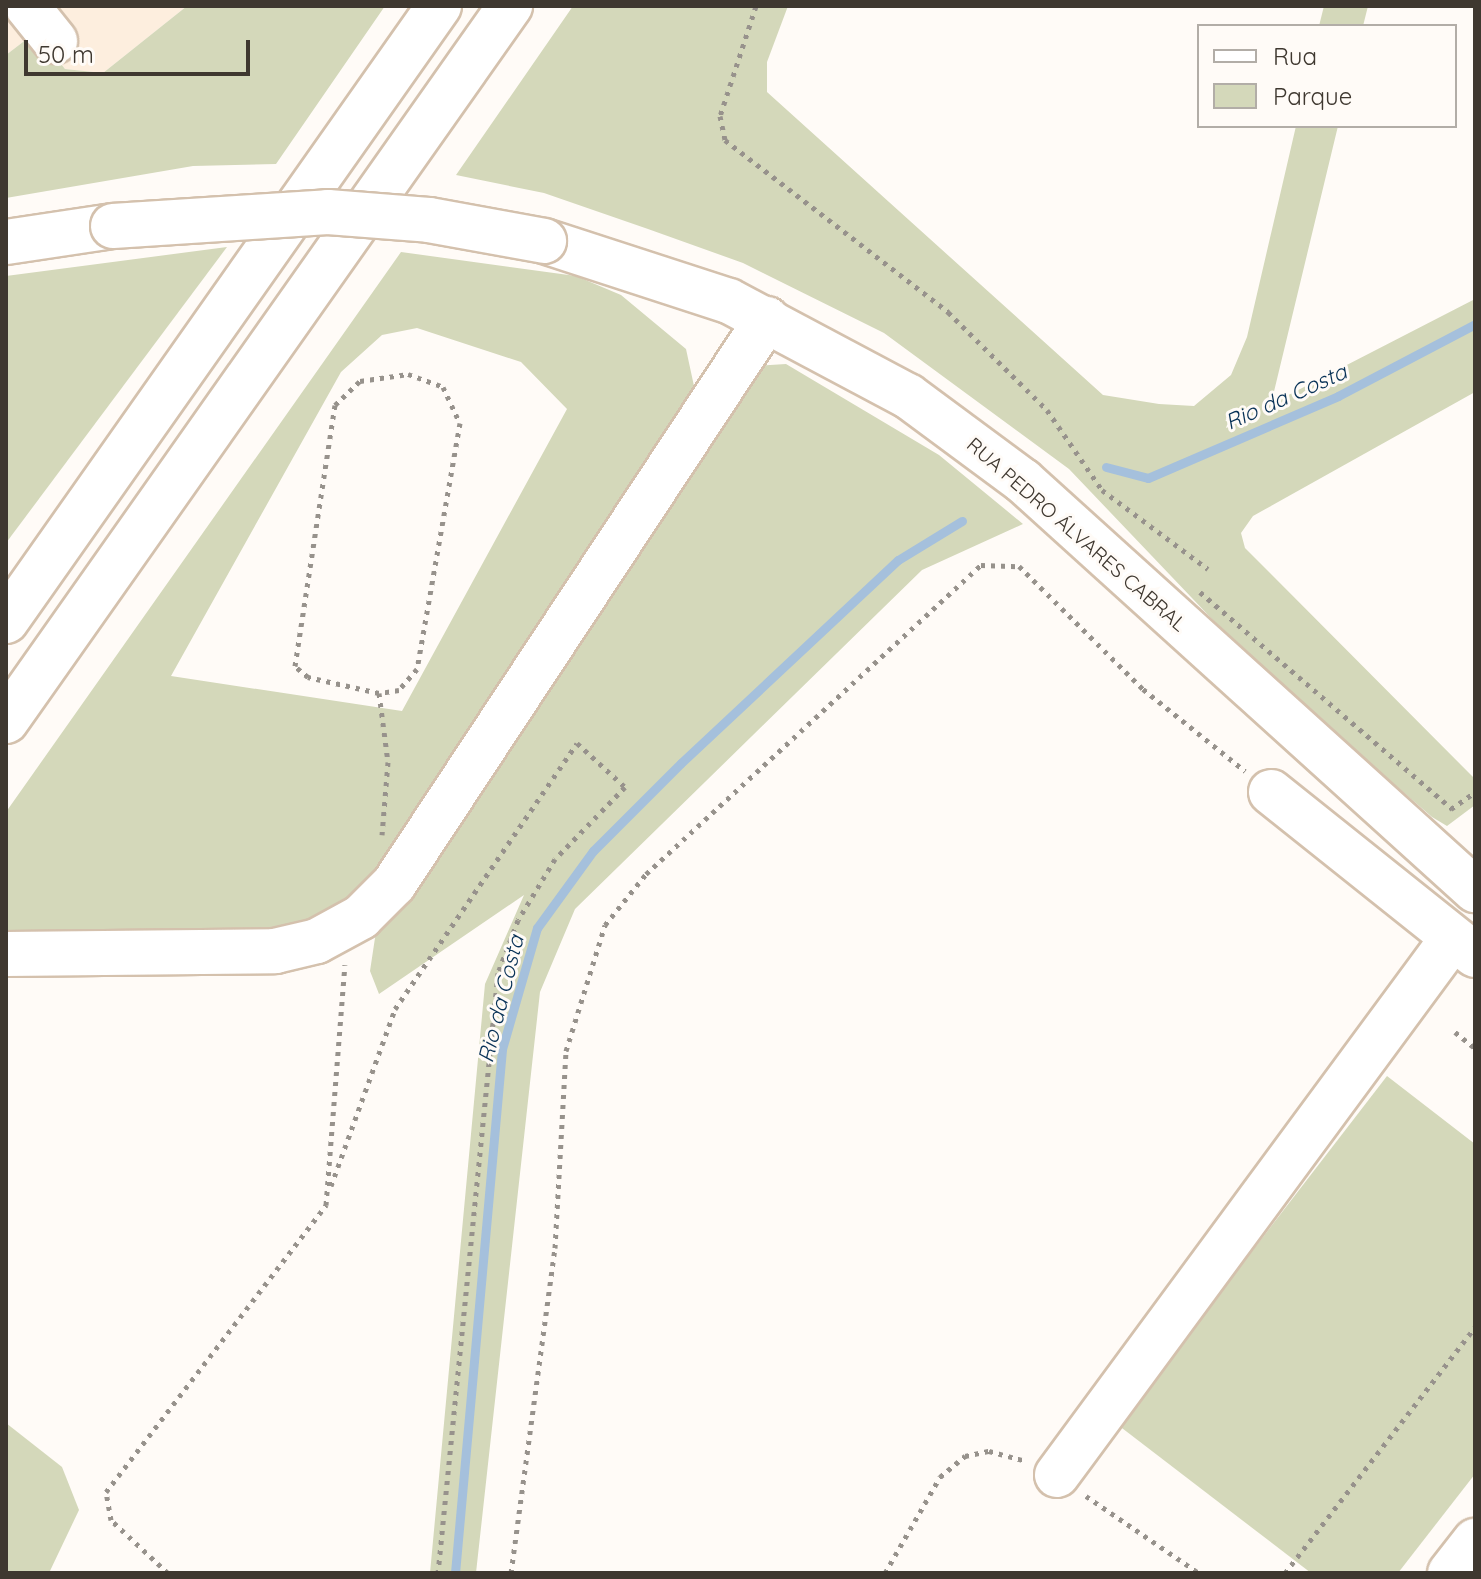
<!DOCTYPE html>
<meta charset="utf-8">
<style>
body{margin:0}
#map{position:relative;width:1481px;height:1579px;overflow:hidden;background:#fffbf7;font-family:Quicksand,sans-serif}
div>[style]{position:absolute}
.built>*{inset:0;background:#fdeede}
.green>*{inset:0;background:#d4d8ba}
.stream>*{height:9px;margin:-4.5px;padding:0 4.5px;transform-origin:4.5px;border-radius:4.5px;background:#a5c0dc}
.path>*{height:5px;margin-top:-2.5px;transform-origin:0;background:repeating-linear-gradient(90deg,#97928c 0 4px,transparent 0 10px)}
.roads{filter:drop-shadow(2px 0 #d4c1ad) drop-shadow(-2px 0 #d4c1ad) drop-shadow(0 2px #d4c1ad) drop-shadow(0 -2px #d4c1ad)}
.minor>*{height:44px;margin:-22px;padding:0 22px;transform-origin:22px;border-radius:22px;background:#fff}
.highway>*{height:44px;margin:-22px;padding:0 22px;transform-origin:22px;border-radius:22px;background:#fff}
.bridges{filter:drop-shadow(2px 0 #d4c1ad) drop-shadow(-2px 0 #d4c1ad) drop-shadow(0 2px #d4c1ad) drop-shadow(0 -2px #d4c1ad)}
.minor-bridge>*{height:44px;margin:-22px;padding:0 22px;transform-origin:22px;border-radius:22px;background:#fff}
span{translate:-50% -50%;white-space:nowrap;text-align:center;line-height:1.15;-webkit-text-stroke:6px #fffbf7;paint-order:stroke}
.street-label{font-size:20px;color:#3f3830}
.water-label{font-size:22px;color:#073156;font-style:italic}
.frame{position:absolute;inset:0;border:8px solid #3f3830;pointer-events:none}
.legend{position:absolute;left:1197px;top:24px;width:260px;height:104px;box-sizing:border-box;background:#fffbf7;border:2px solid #b2ada7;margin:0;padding:10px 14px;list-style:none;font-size:24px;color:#3f3830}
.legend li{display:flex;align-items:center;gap:16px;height:40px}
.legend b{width:40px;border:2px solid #b2ada7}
.scale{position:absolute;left:24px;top:40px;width:226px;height:36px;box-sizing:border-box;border:4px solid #3f3830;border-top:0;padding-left:10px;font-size:24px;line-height:28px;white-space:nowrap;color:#3f3830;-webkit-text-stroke:6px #fffbf7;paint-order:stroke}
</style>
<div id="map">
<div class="built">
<i style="clip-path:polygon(6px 6px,187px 6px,103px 73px,65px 69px,36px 32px,6px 55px)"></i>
</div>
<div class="green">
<i style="clip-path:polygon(187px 6px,385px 6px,276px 164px,193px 166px,6px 198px,6px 55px,36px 32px,65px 69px,103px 73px)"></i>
<i style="clip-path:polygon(573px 6px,788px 6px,767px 62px,767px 92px,1103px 395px,1159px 404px,1194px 406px,1231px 375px,1247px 337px,1296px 126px,1338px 126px,1271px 404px,1475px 299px,1475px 392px,1253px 516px,1241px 533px,1245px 548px,1475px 779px,1475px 805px,1447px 826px,1432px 817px,1252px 661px,1069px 469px,884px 333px,743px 263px,648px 229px,544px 193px,456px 175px)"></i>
<i style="clip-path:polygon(1324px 6px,1368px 6px,1363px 26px,1319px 26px)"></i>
<i style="clip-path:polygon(227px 247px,6px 543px,6px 276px)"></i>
<i style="clip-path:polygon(evenodd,401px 252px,576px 276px,621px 295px,686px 349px,694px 386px,398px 854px,347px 906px,290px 932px,6px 940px,6px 812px,401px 252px,417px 328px,521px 362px,567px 409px,402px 711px,171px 676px,341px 372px,382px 335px,417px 328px)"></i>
<i style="clip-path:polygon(786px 364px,939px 455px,1023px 524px,922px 570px,575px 909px,540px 992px,476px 1573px,430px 1573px,485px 984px,524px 895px,379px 994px,370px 971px,378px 918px,755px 366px)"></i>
<i style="clip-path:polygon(1387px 1076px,1475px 1144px,1475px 1474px,1398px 1573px,1311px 1573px,1118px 1425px)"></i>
<i style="clip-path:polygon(6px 1423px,62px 1467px,79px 1510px,49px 1573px,6px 1573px)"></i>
</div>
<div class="stream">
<i style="left:1106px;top:467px;width:43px;rotate:14.7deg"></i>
<i style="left:1148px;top:478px;width:207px;rotate:-23.3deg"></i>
<i style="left:1338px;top:396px;width:155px;rotate:-27.7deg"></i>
<i style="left:455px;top:1573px;width:526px;rotate:-84.87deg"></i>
<i style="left:502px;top:1049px;width:126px;rotate:-73.9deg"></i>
<i style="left:537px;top:928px;width:95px;rotate:-54deg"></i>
<i style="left:593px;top:851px;width:124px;rotate:-45deg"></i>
<i style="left:681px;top:763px;width:297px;rotate:-43.1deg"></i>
<i style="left:898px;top:560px;width:75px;rotate:-31.4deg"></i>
</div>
<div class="path">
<i style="left:756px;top:6px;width:116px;rotate:108.1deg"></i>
<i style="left:720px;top:116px;width:25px;rotate:78deg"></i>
<i style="left:725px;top:140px;width:282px;rotate:37.6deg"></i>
<i style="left:948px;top:312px;width:139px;rotate:44.7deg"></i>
<i style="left:1047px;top:410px;width:97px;rotate:55.5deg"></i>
<i style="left:1102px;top:490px;width:132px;rotate:36.7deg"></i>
<i style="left:408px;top:374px;width:37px;rotate:20deg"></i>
<i style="left:443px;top:387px;width:40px;rotate:65deg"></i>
<i style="left:460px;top:423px;width:250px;rotate:99.9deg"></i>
<i style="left:417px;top:669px;width:28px;rotate:131deg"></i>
<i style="left:399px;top:690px;width:20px;rotate:171deg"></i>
<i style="left:379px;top:693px;width:73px;rotate:-167.3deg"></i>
<i style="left:308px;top:677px;width:17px;rotate:-140deg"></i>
<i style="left:295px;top:666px;width:264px;rotate:-81.3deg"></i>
<i style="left:335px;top:405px;width:35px;rotate:-44deg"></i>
<i style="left:360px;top:381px;width:49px;rotate:-8.3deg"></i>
<i style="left:1200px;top:592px;width:333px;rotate:40.7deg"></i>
<i style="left:379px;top:693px;width:70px;rotate:82.6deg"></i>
<i style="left:388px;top:762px;width:73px;rotate:94.7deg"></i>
<i style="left:1451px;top:809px;width:29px;rotate:-35deg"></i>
<i style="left:1455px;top:1032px;width:26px;rotate:39deg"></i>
<i style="left:331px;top:1186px;width:188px;rotate:-70.1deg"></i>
<i style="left:395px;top:1009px;width:322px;rotate:-55.6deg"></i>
<i style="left:577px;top:743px;width:65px;rotate:42.5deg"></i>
<i style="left:625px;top:787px;width:100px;rotate:134.2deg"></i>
<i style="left:555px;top:859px;width:71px;rotate:121.2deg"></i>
<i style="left:518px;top:920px;width:57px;rotate:110.7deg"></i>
<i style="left:498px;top:973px;width:603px;rotate:95.71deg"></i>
<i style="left:1086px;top:1496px;width:137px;rotate:34.3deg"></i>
<i style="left:168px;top:1573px;width:78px;rotate:-137.1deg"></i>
<i style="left:111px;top:1520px;width:28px;rotate:-100deg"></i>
<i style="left:106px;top:1492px;width:362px;rotate:-52.5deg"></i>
<i style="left:326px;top:1205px;width:241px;rotate:-85.5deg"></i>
<i style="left:511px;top:1573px;width:328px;rotate:-82.3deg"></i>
<i style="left:555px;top:1248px;width:197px;rotate:-86.8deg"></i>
<i style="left:566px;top:1051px;width:132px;rotate:-72.8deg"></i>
<i style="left:605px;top:925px;width:65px;rotate:-51.2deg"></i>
<i style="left:646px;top:874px;width:456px;rotate:-42.7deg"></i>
<i style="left:981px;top:565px;width:38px;rotate:2deg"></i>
<i style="left:1019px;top:566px;width:175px;rotate:44.8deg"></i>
<i style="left:1143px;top:689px;width:131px;rotate:38.8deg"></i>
<i style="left:885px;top:1573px;width:111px;rotate:-60.2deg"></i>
<i style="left:940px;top:1477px;width:33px;rotate:-40deg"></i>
<i style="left:965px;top:1456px;width:25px;rotate:-12deg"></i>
<i style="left:989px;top:1451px;width:39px;rotate:15deg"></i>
<i style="left:1285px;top:1573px;width:311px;rotate:-52.3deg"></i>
</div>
<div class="roads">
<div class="minor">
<i style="left:27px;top:6px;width:45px;rotate:51.3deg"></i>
<i style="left:544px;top:241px;width:194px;rotate:18deg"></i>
<i style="left:729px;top:301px;width:203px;rotate:28deg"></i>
<i style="left:908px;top:396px;width:143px;rotate:36.5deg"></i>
<i style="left:1023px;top:481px;width:610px;rotate:42.14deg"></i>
<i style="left:6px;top:242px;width:108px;rotate:-8.5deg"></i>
<i style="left:1271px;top:792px;width:261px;rotate:38.6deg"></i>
<i style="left:6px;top:954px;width:269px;rotate:-0.6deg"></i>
<i style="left:275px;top:951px;width:43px;rotate:-13.4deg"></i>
<i style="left:317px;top:941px;width:50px;rotate:-28.6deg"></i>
<i style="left:361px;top:917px;width:47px;rotate:-45deg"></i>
<i style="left:394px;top:884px;width:677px;rotate:-56.57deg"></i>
<i style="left:1057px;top:1475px;width:666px;rotate:-53.61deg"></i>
<i style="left:1450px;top:1573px;width:41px;rotate:-52deg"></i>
</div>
<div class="highway">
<i style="left:6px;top:621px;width:752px;rotate:-54.85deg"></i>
<i style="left:6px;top:721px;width:875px;rotate:-54.82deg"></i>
</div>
</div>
<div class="bridges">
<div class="minor-bridge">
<i style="left:113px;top:226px;width:215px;rotate:-3.7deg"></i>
<i style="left:328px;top:212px;width:101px;rotate:4.5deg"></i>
<i style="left:429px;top:220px;width:117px;rotate:10.3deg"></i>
</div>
</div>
<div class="street-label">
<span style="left:1077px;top:534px;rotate:41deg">RUA PEDRO ÁLVARES CABRAL</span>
</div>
<div class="water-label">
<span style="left:1286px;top:397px;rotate:-24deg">Rio da Costa</span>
<span style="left:501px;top:999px;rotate:-76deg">Rio da Costa</span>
</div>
<div class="frame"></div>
<ul class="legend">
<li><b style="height:10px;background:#fff"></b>Rua</li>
<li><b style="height:22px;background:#d4d8ba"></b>Parque</li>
</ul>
<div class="scale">50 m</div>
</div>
